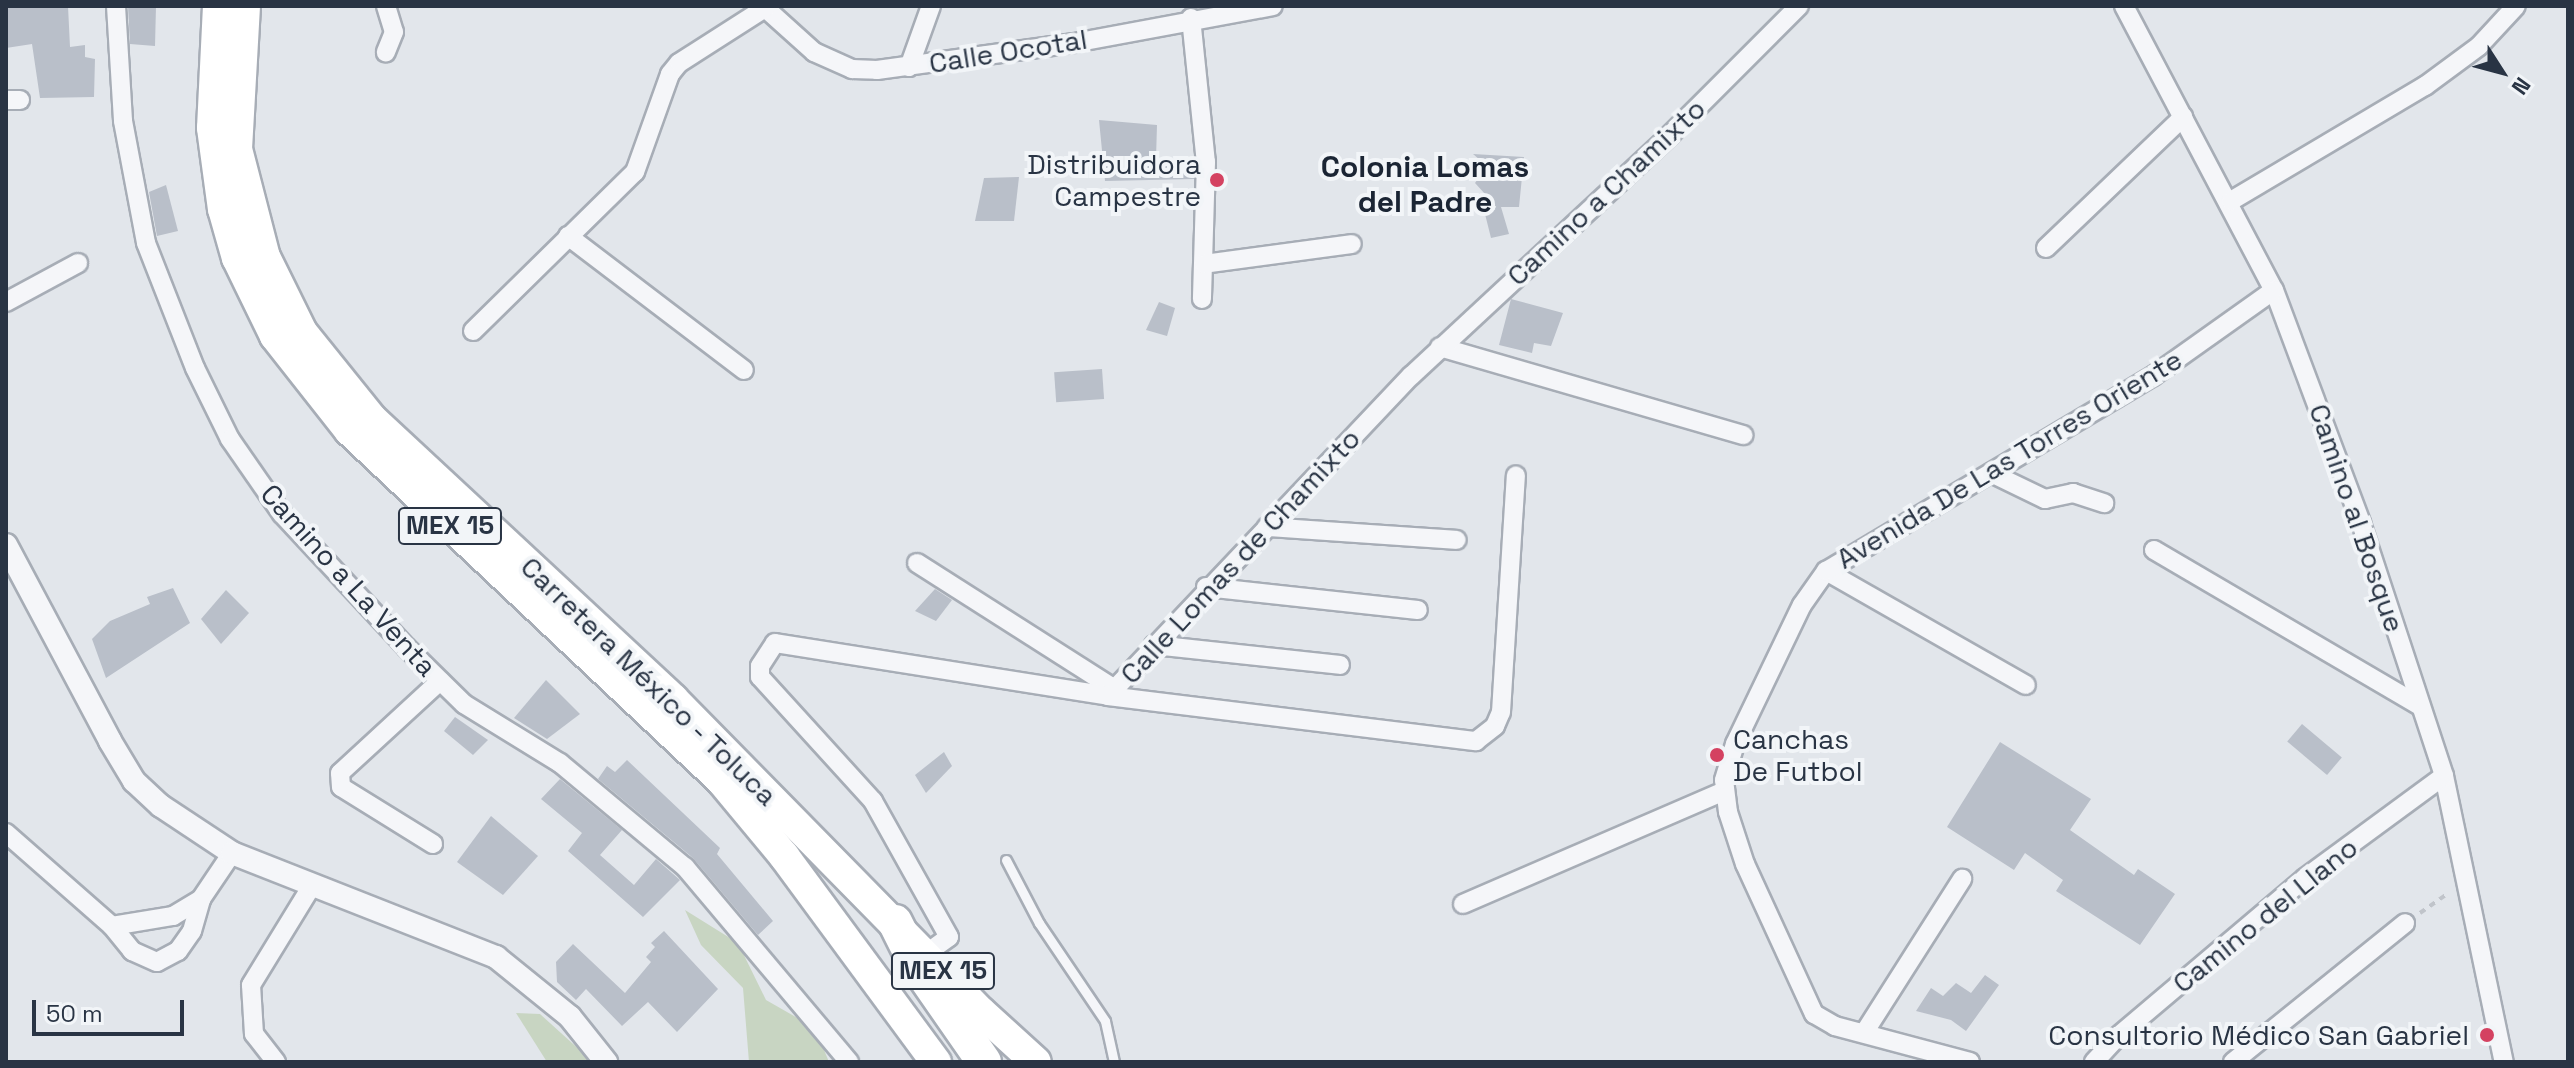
<!DOCTYPE html>
<meta charset="utf-8">
<style>
body{margin:0}
#map{position:relative;width:2574px;height:1068px;overflow:hidden;background:#e2e6eb;font-family:"Space Grotesk",sans-serif}
div>[style]{position:absolute}
.green>*{inset:0;background:#c8d5c2}
.building>*{inset:0;background:#b9bfc9;transform-origin:0 0}
.path>*{height:4px;margin-top:-2px;transform-origin:0;background:repeating-linear-gradient(90deg,#c0c4ca 0 6px,transparent 0 12px)}
.roads{filter:drop-shadow(2px 0 #a7adb6) drop-shadow(-2px 0 #a7adb6) drop-shadow(0 2px #a7adb6) drop-shadow(0 -2px #a7adb6)}
.service>*{height:9px;margin:-4.5px;padding:0 4.5px;transform-origin:4.5px;border-radius:4.5px;background:#f5f6f9}
.minor>*{height:18px;margin:-9px;padding:0 9px;transform-origin:9px;border-radius:9px;background:#f5f6f9}
.tertiary>*{height:22px;margin:-11px;padding:0 11px;transform-origin:11px;border-radius:11px;background:#f5f6f9}
.primary>*{height:30px;margin:-15px;padding:0 15px;transform-origin:15px;border-radius:15px;background:#fff}
.motorway>*{height:34px;margin:-17px;padding:0 17px;transform-origin:17px;border-radius:17px;background:#fff}
.dots>*{width:22px;height:22px;translate:-50% -50%;box-sizing:border-box;border:4px solid #f2f5f8;border-radius:50%}
span{translate:-50% -50%;white-space:nowrap;text-align:center;line-height:1.15;-webkit-text-stroke:8px #f2f5f8;paint-order:stroke}
.shield-label span{padding:2px 6px;background:#f2f5f8;border:2px solid;border-radius:6px;-webkit-text-stroke-width:0}
.shield-label{font-size:26px;color:#293444;font-weight:700}
.street-label{font-size:28px;color:#293444}
.poi-label{font-size:28px;color:#293444}
.right{translate:-100% -50%;text-align:right}
.left{translate:0 -50%;text-align:left}
.neighbourhood-label{font-size:30px;color:#1b2534;font-weight:700}
.frame{position:absolute;inset:0;border:8px solid #293444;pointer-events:none}
.north{position:absolute;left:2462px;top:32px;width:80px;height:80px;-webkit-text-stroke:6px #f2f5f8;paint-order:stroke;rotate:126deg;font-size:22px;font-weight:700;line-height:32px;text-align:center;color:#293444}
.north::after{content:'';display:block;margin:auto;width:28px;height:36px;background:#293444;clip-path:polygon(50% 0,100% 100%,50% 72%,0 100%)}
.scale{position:absolute;left:32px;top:1000px;width:152px;height:36px;box-sizing:border-box;border:4px solid #293444;border-top:0;padding-left:10px;font-size:24px;line-height:28px;white-space:nowrap;color:#293444;-webkit-text-stroke:6px #f2f5f8;paint-order:stroke}
</style>
<div id="map">
<div class="green">
<i style="clip-path:polygon(685px 910px,738px 943px,766px 1000px,815px 1028px,829px 1062px,749px 1062px,743px 988px,701px 945px)"></i>
<i style="clip-path:polygon(516px 1013px,540px 1014px,593px 1062px,547px 1062px)"></i>
</div>
<div class="building">
<i style="clip-path:polygon(6px 6px,68px 6px,70px 47px,85px 45px,85px 57px,95px 59px,94px 97px,40px 98px,32px 44px,6px 48px)"></i>
<i style="clip-path:polygon(128px 6px,156px 6px,155px 46px,130px 44px)"></i>
<i style="clip-path:polygon(1099px 120px,1157px 125px,1156px 159px,1194px 158px,1194px 179px,1105px 181px)"></i>
<i style="clip-path:polygon(1473px 154px,1524px 157px,1519px 207px,1501px 207px,1509px 234px,1491px 238px,1485px 214px,1495px 205px,1475px 183px,1487px 166px)"></i>
<i style="clip-path:polygon(1019px 177px,1014px 221px,975px 221px,984px 178px)"></i>
<i style="clip-path:polygon(166px 185px,178px 231px,157px 236px,149px 192px)"></i>
<i style="clip-path:polygon(1511px 299px,1563px 313px,1551px 346px,1534px 343px,1532px 353px,1499px 345px)"></i>
<i style="clip-path:polygon(1159px 302px,1175px 308px,1167px 336px,1146px 330px)"></i>
<i style="left:1102px;top:369px;width:30px;height:48px;rotate:86deg"></i>
<i style="clip-path:polygon(173px 588px,190px 623px,106px 678px,92px 639px,110px 621px,150px 604px,147px 597px)"></i>
<i style="clip-path:polygon(935px 589px,952px 600px,936px 621px,915px 611px)"></i>
<i style="clip-path:polygon(226px 590px,249px 613px,221px 644px,201px 619px)"></i>
<i style="clip-path:polygon(546px 680px,580px 714px,547px 739px,514px 718px)"></i>
<i style="clip-path:polygon(455px 717px,488px 740px,473px 755px,444px 731px)"></i>
<i style="left:2302px;top:724px;width:52px;height:23px;rotate:40deg"></i>
<i style="clip-path:polygon(2000px 742px,2091px 799px,2070px 830px,2134px 875px,2138px 869px,2175px 894px,2140px 945px,2056px 891px,2063px 880px,2025px 853px,2014px 870px,1947px 827px)"></i>
<i style="clip-path:polygon(944px 752px,952px 766px,926px 793px,915px 775px)"></i>
<i style="clip-path:polygon(627px 760px,720px 848px,717px 854px,773px 921px,758px 935px,693px 858px,598px 779px,607px 766px,615px 772px)"></i>
<i style="clip-path:polygon(560px 779px,622px 830px,600px 855px,634px 885px,656px 859px,680px 880px,643px 917px,568px 851px,582px 833px,541px 799px)"></i>
<i style="clip-path:polygon(491px 816px,538px 856px,503px 895px,457px 862px)"></i>
<i style="clip-path:polygon(664px 931px,718px 989px,677px 1032px,648px 1002px,622px 1026px,586px 989px,576px 1000px,557px 982px,556px 962px,573px 944px,625px 993px,651px 962px,646px 957px,655px 947px,651px 943px)"></i>
<i style="clip-path:polygon(1985px 975px,1999px 985px,1966px 1031px,1951px 1020px,1916px 1011px,1931px 988px,1943px 996px,1956px 983px,1971px 993px)"></i>
</div>
<div class="path">
<i style="left:2420px;top:913px;width:35px;rotate:-35deg"></i>
</div>
<div class="roads">
<div class="service">
<i style="left:1006px;top:860px;width:71px;rotate:62.4deg"></i>
<i style="left:1039px;top:923px;width:118px;rotate:56deg"></i>
<i style="left:1105px;top:1021px;width:42px;rotate:77.6deg"></i>
</div>
<div class="minor">
<i style="left:116px;top:6px;width:115px;rotate:86.5deg"></i>
<i style="left:123px;top:121px;width:124px;rotate:79.3deg"></i>
<i style="left:146px;top:243px;width:134px;rotate:68.6deg"></i>
<i style="left:195px;top:368px;width:79px;rotate:63.8deg"></i>
<i style="left:230px;top:439px;width:91px;rotate:55.3deg"></i>
<i style="left:282px;top:514px;width:182px;rotate:47deg"></i>
<i style="left:406px;top:647px;width:81px;rotate:44.5deg"></i>
<i style="left:464px;top:704px;width:113px;rotate:31.6deg"></i>
<i style="left:560px;top:763px;width:163px;rotate:39.8deg"></i>
<i style="left:685px;top:867px;width:255px;rotate:49.9deg"></i>
<i style="left:386px;top:6px;width:27px;rotate:73deg"></i>
<i style="left:394px;top:32px;width:22px;rotate:112deg"></i>
<i style="left:763px;top:6px;width:69px;rotate:42deg"></i>
<i style="left:814px;top:52px;width:42px;rotate:24.1deg"></i>
<i style="left:852px;top:69px;width:25px;rotate:2deg"></i>
<i style="left:877px;top:70px;width:199px;rotate:-7.8deg"></i>
<i style="left:1074px;top:43px;width:202px;rotate:-10.5deg"></i>
<i style="left:2124px;top:6px;width:321px;rotate:62.2deg"></i>
<i style="left:2274px;top:290px;width:249px;rotate:69.5deg"></i>
<i style="left:2361px;top:523px;width:266px;rotate:71.8deg"></i>
<i style="left:2444px;top:776px;width:292px;rotate:78.2deg"></i>
<i style="left:1191px;top:18px;width:145px;rotate:84.1deg"></i>
<i style="left:1206px;top:162px;width:137px;rotate:91.7deg"></i>
<i style="left:909px;top:67px;width:65px;rotate:-70.2deg"></i>
<i style="left:6px;top:100px;width:14px"></i>
<i style="left:2231px;top:201px;width:226px;rotate:-30.7deg"></i>
<i style="left:2425px;top:86px;width:67px;rotate:-36.5deg"></i>
<i style="left:2479px;top:46px;width:54px;rotate:-47.2deg"></i>
<i style="left:568px;top:236px;width:221px;rotate:37.3deg"></i>
<i style="left:2046px;top:248px;width:190px;rotate:-43.7deg"></i>
<i style="left:1204px;top:264px;width:149px;rotate:-7.7deg"></i>
<i style="left:6px;top:302px;width:82px;rotate:-28.4deg"></i>
<i style="left:473px;top:331px;width:227px;rotate:-44.5deg"></i>
<i style="left:635px;top:172px;width:104px;rotate:-70.3deg"></i>
<i style="left:670px;top:74px;width:14px;rotate:-51deg"></i>
<i style="left:679px;top:63px;width:102px;rotate:-32.6deg"></i>
<i style="left:1440px;top:347px;width:316px;rotate:16.2deg"></i>
<i style="left:1991px;top:473px;width:60px;rotate:25.7deg"></i>
<i style="left:2045px;top:499px;width:29px;rotate:-12deg"></i>
<i style="left:2073px;top:493px;width:33px;rotate:18deg"></i>
<i style="left:1267px;top:527px;width:190px;rotate:3.9deg"></i>
<i style="left:2154px;top:550px;width:308px;rotate:30.4deg"></i>
<i style="left:917px;top:563px;width:235px;rotate:32.5deg"></i>
<i style="left:1826px;top:571px;width:230px;rotate:29.7deg"></i>
<i style="left:1206px;top:587px;width:213px;rotate:6.2deg"></i>
<i style="left:1154px;top:645px;width:187px;rotate:6.1deg"></i>
<i style="left:1108px;top:696px;width:441px;rotate:-46.6deg"></i>
<i style="left:1411px;top:376px;width:355px;rotate:-42.9deg"></i>
<i style="left:1671px;top:134px;width:181px;rotate:-45deg"></i>
<i style="left:6px;top:833px;width:141px;rotate:41.3deg"></i>
<i style="left:112px;top:926px;width:32px;rotate:51deg"></i>
<i style="left:132px;top:951px;width:27px;rotate:24deg"></i>
<i style="left:157px;top:962px;width:24px;rotate:-28deg"></i>
<i style="left:178px;top:951px;width:24px;rotate:-55deg"></i>
<i style="left:192px;top:931px;width:33px;rotate:-74deg"></i>
<i style="left:201px;top:899px;width:55px;rotate:-56deg"></i>
<i style="left:433px;top:844px;width:108px;rotate:-148.2deg"></i>
<i style="left:341px;top:787px;width:14px;rotate:-94deg"></i>
<i style="left:340px;top:773px;width:136px;rotate:-42.6deg"></i>
<i style="left:1463px;top:904px;width:284px;rotate:-23.4deg"></i>
<i style="left:112px;top:926px;width:62px;rotate:-9.3deg"></i>
<i style="left:173px;top:916px;width:33px;rotate:-31deg"></i>
<i style="left:927px;top:953px;width:27px;rotate:-36deg"></i>
<i style="left:949px;top:937px;width:156px;rotate:-119.2deg"></i>
<i style="left:873px;top:801px;width:168px;rotate:-132.3deg"></i>
<i style="left:760px;top:677px;width:11px;rotate:-90deg"></i>
<i style="left:760px;top:666px;width:27px;rotate:-57deg"></i>
<i style="left:775px;top:643px;width:337px;rotate:9deg"></i>
<i style="left:1108px;top:696px;width:371px;rotate:7deg"></i>
<i style="left:1476px;top:741px;width:24px;rotate:-38deg"></i>
<i style="left:1495px;top:726px;width:15px;rotate:-67deg"></i>
<i style="left:1501px;top:712px;width:237px;rotate:-86.4deg"></i>
<i style="left:1864px;top:1033px;width:183px;rotate:-57.5deg"></i>
<i style="left:276px;top:1062px;width:36px;rotate:-128deg"></i>
<i style="left:254px;top:1034px;width:49px;rotate:-93.5deg"></i>
<i style="left:251px;top:985px;width:115px;rotate:-58.5deg"></i>
<i style="left:1970px;top:1062px;width:140px;rotate:-165.1deg"></i>
<i style="left:1835px;top:1026px;width:24px;rotate:-150deg"></i>
<i style="left:1814px;top:1014px;width:165px;rotate:-114.7deg"></i>
<i style="left:1745px;top:864px;width:55px;rotate:-108.1deg"></i>
<i style="left:1728px;top:812px;width:32px;rotate:-97deg"></i>
<i style="left:1724px;top:780px;width:38px;rotate:-73deg"></i>
<i style="left:1735px;top:744px;width:154px;rotate:-64.3deg"></i>
<i style="left:1802px;top:605px;width:42px;rotate:-54.8deg"></i>
<i style="left:1826px;top:571px;width:381px;rotate:-30.8deg"></i>
<i style="left:2153px;top:376px;width:148px;rotate:-35.4deg"></i>
<i style="left:2094px;top:1062px;width:34px;rotate:-47deg"></i>
<i style="left:2117px;top:1037px;width:246px;rotate:-40.2deg"></i>
<i style="left:2305px;top:878px;width:172px;rotate:-36.3deg"></i>
<i style="left:2233px;top:1062px;width:221px;rotate:-38.9deg"></i>
</div>
<div class="tertiary">
<i style="left:6px;top:545px;width:222px;rotate:62deg"></i>
<i style="left:110px;top:741px;width:47px;rotate:59deg"></i>
<i style="left:134px;top:781px;width:37px;rotate:43deg"></i>
<i style="left:161px;top:806px;width:85px;rotate:33.5deg"></i>
<i style="left:232px;top:853px;width:284px;rotate:21.5deg"></i>
<i style="left:496px;top:957px;width:95px;rotate:39deg"></i>
<i style="left:570px;top:1017px;width:58px;rotate:51.3deg"></i>
</div>
<div class="primary">
<i style="left:218px;top:6px;width:122px;rotate:92.8deg"></i>
<i style="left:212px;top:128px;width:82px;rotate:82.3deg"></i>
<i style="left:223px;top:209px;width:51px;rotate:74.1deg"></i>
<i style="left:237px;top:258px;width:87px;rotate:64deg"></i>
<i style="left:275px;top:336px;width:120px;rotate:51.8deg"></i>
<i style="left:349px;top:430px;width:511px;rotate:43.25deg"></i>
<i style="left:721px;top:780px;width:99px;rotate:50.3deg"></i>
<i style="left:784px;top:856px;width:256px;rotate:53.6deg"></i>
<i style="left:245px;top:6px;width:143px;rotate:93.2deg"></i>
<i style="left:237px;top:149px;width:112px;rotate:75.5deg"></i>
<i style="left:265px;top:257px;width:84px;rotate:63.7deg"></i>
<i style="left:302px;top:332px;width:112px;rotate:51.2deg"></i>
<i style="left:372px;top:419px;width:411px;rotate:42.9deg"></i>
<i style="left:673px;top:699px;width:439px;rotate:45.5deg"></i>
<i style="left:981px;top:1012px;width:74px;rotate:42.3deg"></i>
</div>
<div class="motorway">
<i style="left:895px;top:922px;width:47px;rotate:63.4deg"></i>
<i style="left:916px;top:964px;width:119px;rotate:55.2deg"></i>
</div>
</div>
<div class="dots">
<i style="left:1217px;top:180px;background:#d44261"></i>
<i style="left:1717px;top:755px;background:#d44261"></i>
<i style="left:2487px;top:1035px;background:#d44261"></i>
</div>
<div class="shield-label">
<span style="left:450px;top:526px">MEX 15</span>
<span style="left:943px;top:971px">MEX 15</span>
</div>
<div class="street-label">
<span style="left:1008px;top:51px;rotate:-9deg">Calle Ocotal</span>
<span style="left:1606px;top:192px;rotate:-43deg">Camino a Chamixto</span>
<span style="left:2009px;top:459px;rotate:-31deg">Avenida De Las Torres Oriente</span>
<span style="left:2357px;top:518px;rotate:71deg">Camino al Bosque</span>
<span style="left:1240px;top:556px;rotate:-47deg">Calle Lomas de Chamixto</span>
<span style="left:349px;top:580px;rotate:48deg">Camino a La Venta</span>
<span style="left:649px;top:681px;rotate:44deg">Carretera México - Toluca</span>
<span style="left:2265px;top:915px;rotate:-39deg">Camino del Llano</span>
</div>
<div class="poi-label">
<span class="right" style="left:1201px;top:180px">Distribuidora<br>Campestre</span>
<span class="left" style="left:1733px;top:755px">Canchas<br>De Futbol</span>
<span class="right" style="left:2469px;top:1035px">Consultorio Médico San Gabriel</span>
</div>
<div class="neighbourhood-label">
<span style="left:1425px;top:184px">Colonia Lomas<br>del Padre</span>
</div>
<div class="frame"></div>
<div class="north">N</div>
<div class="scale">50 m</div>
</div>
